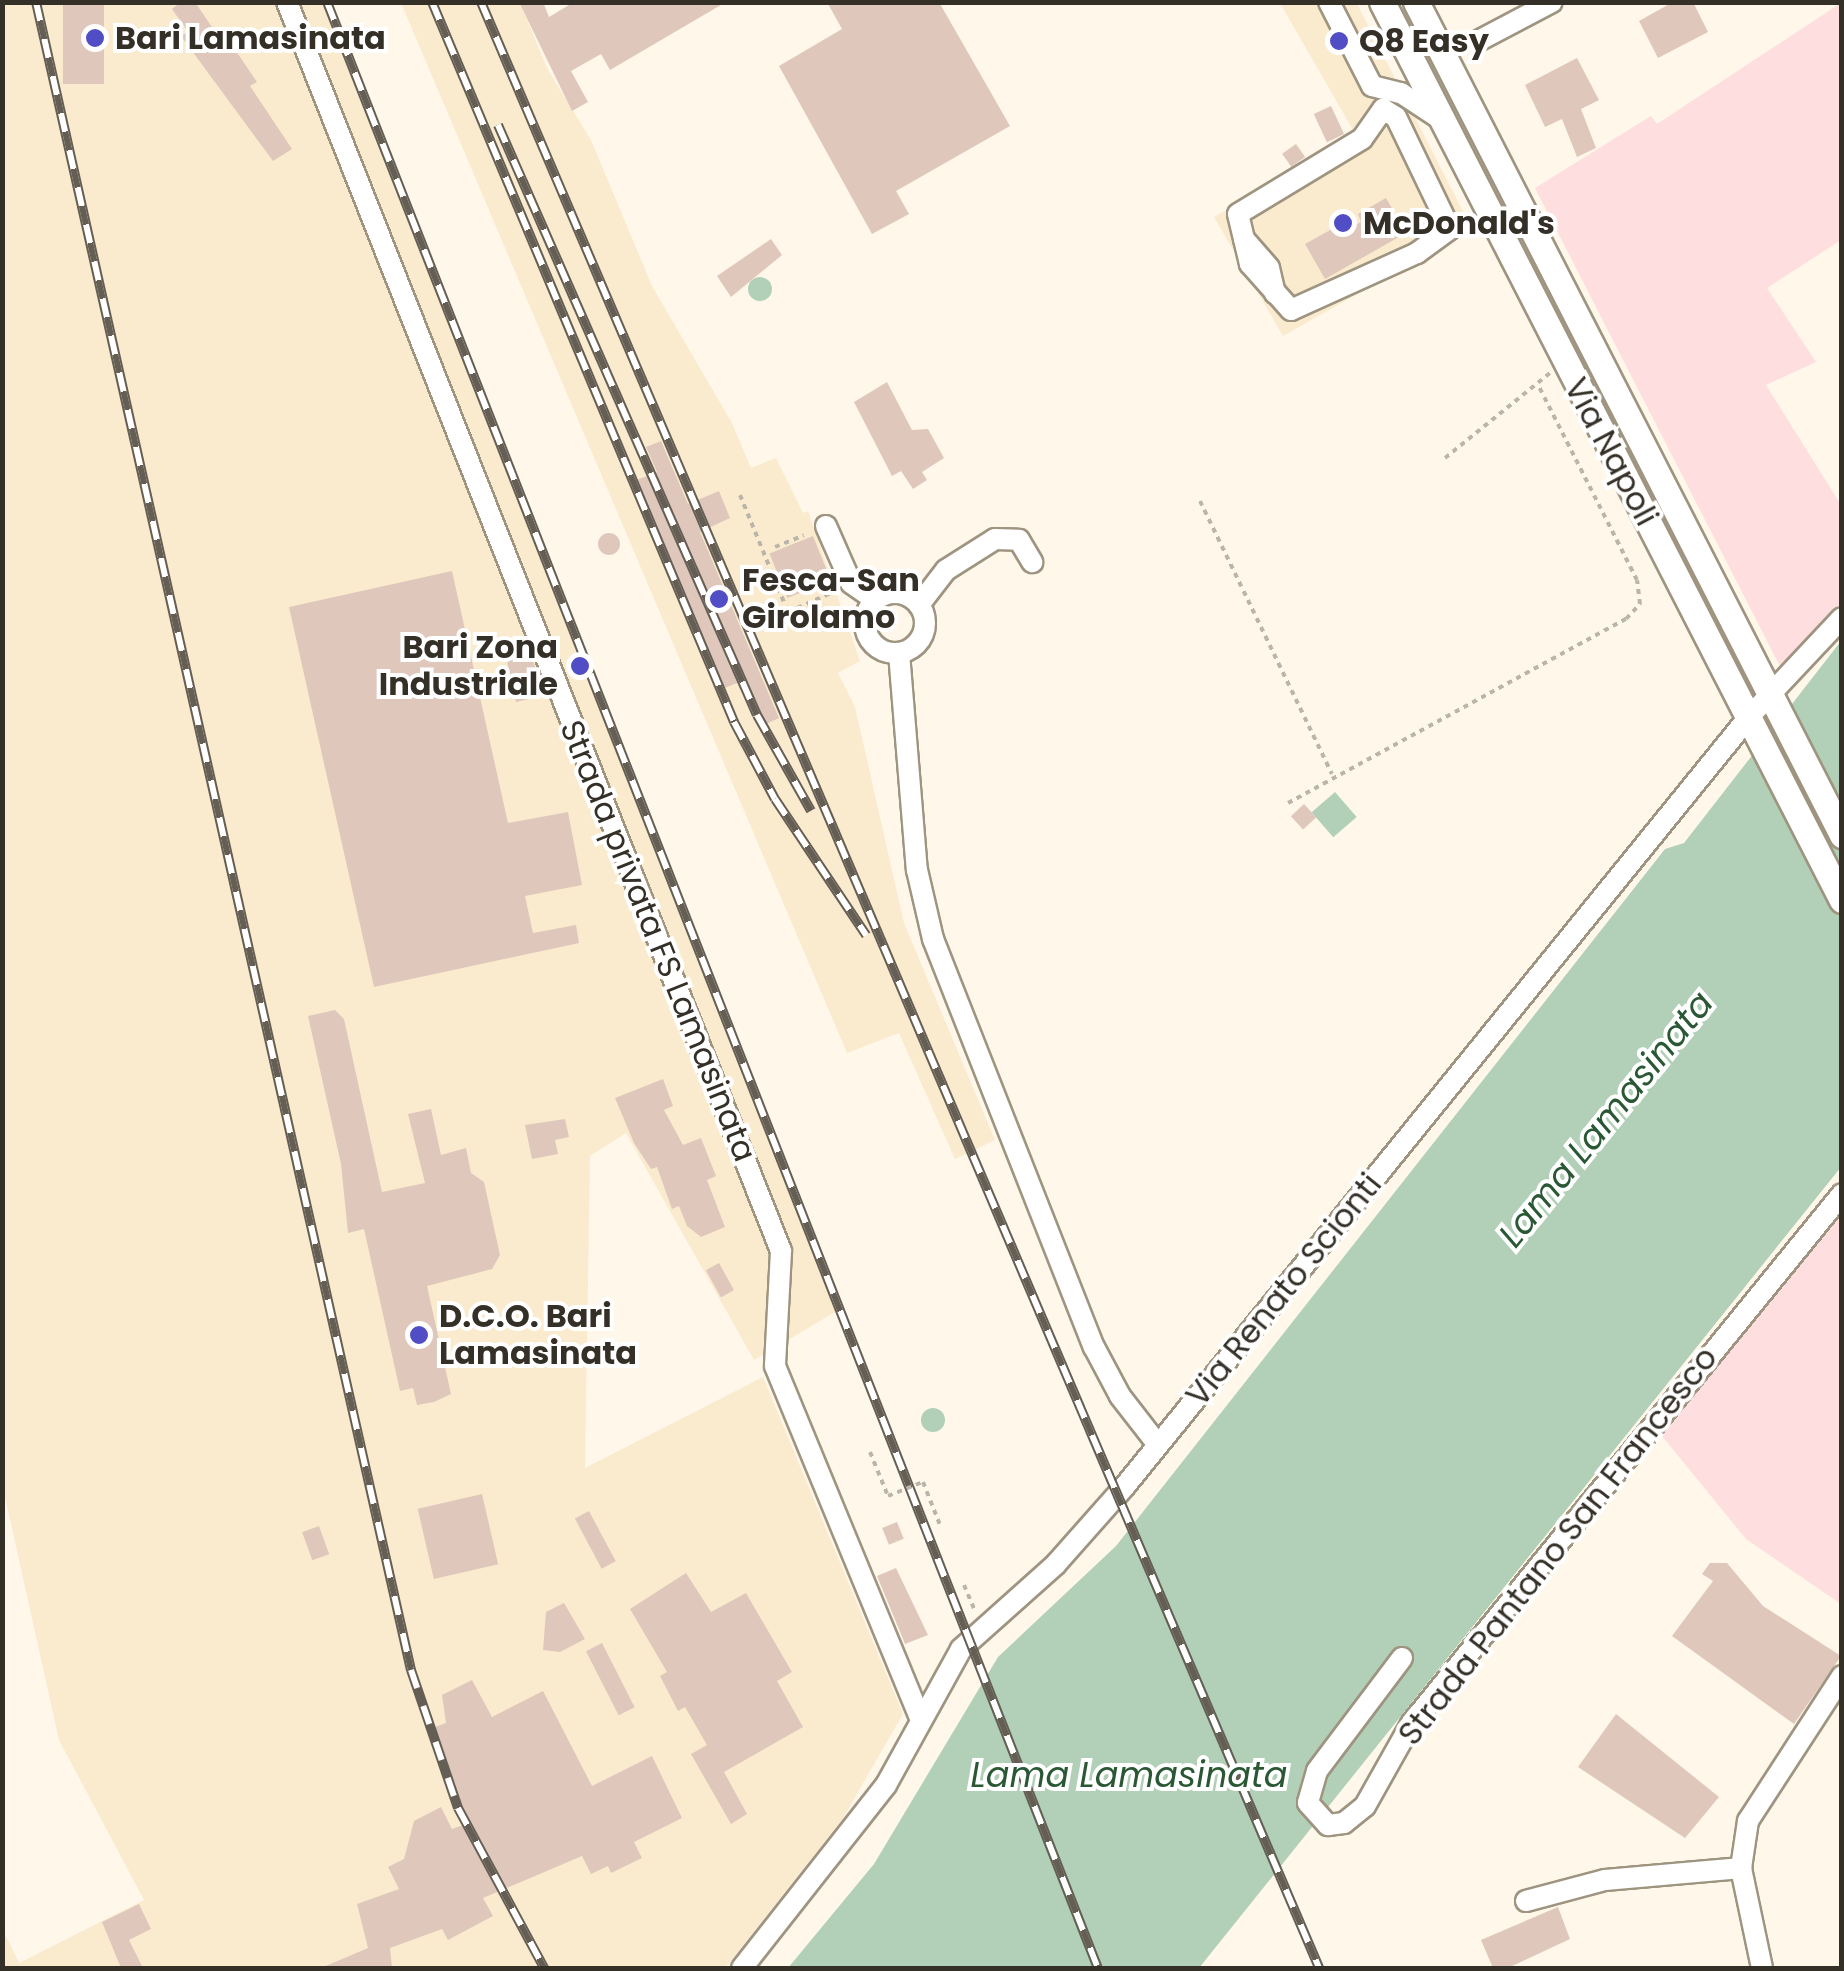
<!DOCTYPE html>
<style>
body{margin:0}
#map{position:relative;width:1844px;height:1971px;overflow:hidden;background:#fef7ea;font-family:Poppins,sans-serif}
div>[style]{position:absolute}
.built>*{inset:0;background:#faebce}
.green>*{inset:0;background:#fedede}
.water>*{inset:0;background:#b2d0b7;transform-origin:0 0}
.round{border-radius:50%}
.building>*{inset:0;background:#dfc8bb;transform-origin:0 0}
.path>*{height:4px;margin-top:-2px;transform-origin:0;background:repeating-linear-gradient(90deg,#bbb5a9 0 5px,transparent 0 10px)}
.roads{filter:drop-shadow(2px 0 #9e9480) drop-shadow(-2px 0 #9e9480) drop-shadow(0 2px #9e9480) drop-shadow(0 -2px #9e9480)}
.minor>*{height:20px;margin:-10px;padding:0 10px;transform-origin:10px;border-radius:10px;background:#fff}
.minor>.ring{margin:-10px;padding:0;box-sizing:content-box;background:none;border:20px solid #fff;border-radius:50%}
.major>*{height:25px;margin:-12.5px;padding:0 12.5px;transform-origin:12.5px;border-radius:12.5px;background:#fff}
.rail>*{height:10px;margin-top:-5px;transform-origin:0;background:repeating-linear-gradient(90deg,#fff 0 19px,#645e55 0 38px);box-sizing:border-box;border-block:2px solid #645e55}
.path-bridge>*{height:4px;margin-top:-2px;transform-origin:0;background:repeating-linear-gradient(90deg,#bbb5a9 0 5px,transparent 0 10px)}
.dots>*{width:28px;height:28px;translate:-50% -50%;box-sizing:border-box;border:5px solid #fff;border-radius:50%}
span{translate:-50% -50%;white-space:nowrap;text-align:center;line-height:1.15;-webkit-text-stroke:8px #fff;paint-order:stroke}
.poi-label{font-size:32px;color:#342f27;font-weight:700}
.left{translate:0 -50%;text-align:left}
.right{translate:-100% -50%;text-align:right}
.street-label{font-size:32px;color:#342f27}
.water-label{font-size:35px;color:#2a5834;font-style:italic}
.frame{position:absolute;inset:0;border:5px solid #342f27;pointer-events:none}
</style>
<div id="map">
<div class="built">
<i style="clip-path:polygon(1356px 2px,1472px 229px,1283px 336px,1214px 217px,1357px 137px,1280px 3px)"></i>
<i style="clip-path:polygon(3px 3px,329px 3px,842px 1308px,754px 1360px,626px 1133px,590px 1156px,585px 1468px,763px 1377px,903px 1714px,843px 1818px,725px 1968px,3px 1968px,2px 1928px,19px 1963px,144px 1900px,59px 1740px,3px 1488px)"></i>
<i style="clip-path:polygon(401px 3px,520px 3px,548px 70px,591px 140px,652px 286px,732px 423px,751px 468px,776px 458px,803px 513px,808px 511px,860px 661px,838px 673px,855px 707px,904px 923px,995px 1140px,955px 1159px,899px 1033px,847px 1053px)"></i>
</div>
<div class="green">
<i style="clip-path:polygon(1841px 3px,1841px 240px,1767px 288px,1816px 362px,1766px 385px,1841px 505px,1841px 609px,1783px 672px,1535px 188px,1651px 116px,1657px 124px)"></i>
<i style="clip-path:polygon(1841px 1203px,1841px 1604px,1746px 1539px,1658px 1431px)"></i>
</div>
<div class="water">
<i class="round" style="left:748px;top:277px;width:24px;height:24px"></i>
<i style="clip-path:polygon(1841px 641px,1841px 1167px,1199px 1968px,788px 1968px,874px 1864px,998px 1657px,1116px 1546px,1665px 849px,1684px 843px)"></i>
<i style="left:1335px;top:792px;width:33px;height:31px;rotate:49deg"></i>
<i class="round" style="left:921px;top:1408px;width:24px;height:24px"></i>
</div>
<div class="building">
<i style="left:63px;top:2px;width:41px;height:82px"></i>
<i style="clip-path:polygon(181px 2px,195px 2px,216px 33px,221px 29px,257px 82px,250px 86px,292px 149px,273px 161px,181px 36px,188px 32px,172px 9px)"></i>
<i style="clip-path:polygon(519px 2px,543px 2px,549px 17px,574px 2px,726px 2px,610px 70px,601px 54px,571px 71px,588px 102px,572px 111px)"></i>
<i style="clip-path:polygon(827px 2px,939px 2px,1010px 126px,896px 191px,909px 214px,872px 234px,779px 66px,842px 29px)"></i>
<i style="clip-path:polygon(1673px 2px,1693px 2px,1708px 32px,1658px 58px,1639px 21px)"></i>
<i style="clip-path:polygon(1577px 58px,1599px 100px,1581px 109px,1596px 148px,1577px 157px,1562px 119px,1545px 127px,1525px 85px)"></i>
<i style="left:1331px;top:106px;width:31px;height:19px;rotate:65deg"></i>
<i style="left:1296px;top:144px;width:16px;height:17px;rotate:55deg"></i>
<i style="clip-path:polygon(1386px 198px,1406px 233px,1325px 279px,1305px 244px,1350px 219px,1355px 225px,1361px 222px,1358px 214px)"></i>
<i style="clip-path:polygon(771px 239px,782px 255px,731px 297px,717px 276px)"></i>
<i style="clip-path:polygon(887px 382px,912px 430px,928px 429px,944px 458px,922px 472px,927px 480px,913px 489px,901px 471px,892px 476px,854px 402px)"></i>
<i style="clip-path:polygon(661px 441px,688px 504px,719px 491px,730px 518px,700px 532px,779px 718px,764px 725px,745px 680px,722px 689px,634px 481px,657px 472px,646px 447px)"></i>
<i class="round" style="left:598px;top:533px;width:22px;height:22px"></i>
<i style="left:813px;top:536px;width:48px;height:47px;rotate:68deg"></i>
<i style="clip-path:polygon(452px 571px,508px 823px,568px 812px,582px 885px,525px 896px,533px 933px,576px 925px,579px 943px,374px 987px,289px 607px)"></i>
<i style="clip-path:polygon(524px 638px,546px 695px,516px 702px,503px 643px)"></i>
<i style="left:1304px;top:804px;width:18px;height:18px;rotate:47deg"></i>
<i style="clip-path:polygon(335px 1010px,344px 1019px,382px 1192px,425px 1183px,408px 1114px,431px 1109px,441px 1155px,466px 1148px,471px 1173px,484px 1182px,500px 1255px,492px 1269px,427px 1286px,451px 1394px,434px 1402px,417px 1405px,413px 1388px,400px 1391px,364px 1229px,348px 1233px,341px 1164px,308px 1016px)"></i>
<i style="clip-path:polygon(663px 1079px,673px 1106px,664px 1110px,683px 1145px,701px 1138px,716px 1176px,707px 1180px,725px 1227px,701px 1237px,687px 1226px,679px 1206px,672px 1209px,657px 1167px,651px 1169px,634px 1143px,615px 1098px)"></i>
<i style="clip-path:polygon(565px 1119px,569px 1137px,555px 1140px,558px 1154px,532px 1159px,525px 1125px)"></i>
<i style="left:719px;top:1263px;width:31px;height:15px;rotate:61deg"></i>
<i style="left:482px;top:1494px;width:72px;height:66px;rotate:77deg"></i>
<i style="left:589px;top:1511px;width:57px;height:16px;rotate:62deg"></i>
<i style="left:897px;top:1522px;width:18px;height:16px;rotate:68deg"></i>
<i style="left:319px;top:1526px;width:30px;height:18px;rotate:70deg"></i>
<i style="clip-path:polygon(1710px 1563px,1727px 1563px,1763px 1606px,1841px 1656px,1794px 1724px,1672px 1636px,1713px 1581px,1702px 1574px)"></i>
<i style="clip-path:polygon(896px 1568px,928px 1635px,905px 1644px,877px 1576px)"></i>
<i style="clip-path:polygon(686px 1573px,711px 1612px,746px 1593px,792px 1672px,777px 1681px,803px 1727px,724px 1772px,747px 1814px,731px 1824px,691px 1754px,707px 1745px,685px 1707px,678px 1711px,660px 1676px,667px 1672px,630px 1609px)"></i>
<i style="clip-path:polygon(564px 1603px,585px 1639px,560px 1652px,543px 1650px,546px 1612px)"></i>
<i style="left:602px;top:1643px;width:72px;height:18px;rotate:63deg"></i>
<i style="clip-path:polygon(472px 1680px,492px 1717px,543px 1691px,592px 1786px,652px 1756px,682px 1818px,634px 1842px,642px 1858px,611px 1873px,608px 1866px,591px 1874px,582px 1856px,483px 1898px,493px 1916px,448px 1940px,442px 1929px,390px 1948px,392px 1968px,321px 1968px,368px 1948px,357px 1904px,399px 1889px,388px 1867px,404px 1859px,414px 1821px,441px 1807px,452px 1829px,466px 1824px,435px 1727px,446px 1723px,442px 1695px)"></i>
<i style="clip-path:polygon(1616px 1714px,1719px 1797px,1685px 1838px,1578px 1767px)"></i>
<i style="clip-path:polygon(139px 1904px,151px 1929px,129px 1940px,143px 1968px,121px 1968px,102px 1922px)"></i>
<i style="clip-path:polygon(1558px 1907px,1570px 1939px,1508px 1968px,1493px 1968px,1481px 1940px)"></i>
</div>
<div class="path">
<i style="left:1445px;top:458px;width:135px;rotate:-39deg"></i>
<i style="left:740px;top:495px;width:126px;rotate:67.7deg"></i>
<i style="left:788px;top:612px;width:49px;rotate:-24deg"></i>
<i style="left:1200px;top:501px;width:303px;rotate:64.2deg"></i>
<i style="left:775px;top:547px;width:31px;rotate:-22deg"></i>
<i style="left:1288px;top:803px;width:385px;rotate:-28.6deg"></i>
<i style="left:1626px;top:619px;width:21px;rotate:-47deg"></i>
<i style="left:1640px;top:604px;width:24px;rotate:-97deg"></i>
<i style="left:1637px;top:580px;width:219px;rotate:-116.9deg"></i>
<i style="left:870px;top:1452px;width:48px;rotate:67.8deg"></i>
<i style="left:923px;top:1482px;width:46px;rotate:68.4deg"></i>
<i style="left:964px;top:1585px;width:26px;rotate:67deg"></i>
</div>
<div class="roads">
<div class="minor">
<i style="left:287px;top:2px;width:1343px;rotate:68.42deg"></i>
<i style="left:781px;top:1251px;width:115px;rotate:93deg"></i>
<i style="left:775px;top:1366px;width:380px;rotate:67.6deg"></i>
<i style="left:1329px;top:2px;width:94px;rotate:62.9deg"></i>
<i style="left:1372px;top:86px;width:30px;rotate:14deg"></i>
<i style="left:1401px;top:93px;width:49px;rotate:33.4deg"></i>
<i style="left:1480px;top:40px;width:81px;rotate:-27.8deg"></i>
<i style="left:1383px;top:109px;width:15px;rotate:32deg"></i>
<i style="left:1396px;top:117px;width:124px;rotate:64.3deg"></i>
<i style="left:1450px;top:229px;width:41px;rotate:144deg"></i>
<i style="left:1417px;top:253px;width:138px;rotate:155.7deg"></i>
<i style="left:1291px;top:310px;width:62px;rotate:-131.7deg"></i>
<i style="left:1250px;top:264px;width:51px;rotate:-103.5deg"></i>
<i style="left:1238px;top:214px;width:145px;rotate:-31.2deg"></i>
<i style="left:1362px;top:139px;width:37px;rotate:-55deg"></i>
<i style="left:1244px;top:239px;width:38px;rotate:49deg"></i>
<i style="left:1269px;top:268px;width:26px;rotate:77deg"></i>
<i style="left:826px;top:526px;width:62px;rotate:66.3deg"></i>
<i style="left:851px;top:583px;width:29px;rotate:35deg"></i>
<i class="ring" style="left:865px;top:593px;width:40px;height:40px"></i>
<i style="left:919px;top:605px;width:44px;rotate:-52.4deg"></i>
<i style="left:946px;top:570px;width:58px;rotate:-32.3deg"></i>
<i style="left:995px;top:539px;width:24px;rotate:2deg"></i>
<i style="left:1019px;top:540px;width:26px;rotate:59deg"></i>
<i style="left:899px;top:653px;width:218px;rotate:85.3deg"></i>
<i style="left:917px;top:870px;width:71px;rotate:76.9deg"></i>
<i style="left:933px;top:939px;width:439px;rotate:68.5deg"></i>
<i style="left:1094px;top:1347px;width:55px;rotate:62deg"></i>
<i style="left:1120px;top:1396px;width:62px;rotate:52.2deg"></i>
<i style="left:1402px;top:1658px;width:141px;rotate:127deg"></i>
<i style="left:1317px;top:1771px;width:33px;rotate:106deg"></i>
<i style="left:1308px;top:1803px;width:30px;rotate:48deg"></i>
<i style="left:1328px;top:1825px;width:16px;rotate:-7deg"></i>
<i style="left:1344px;top:1823px;width:27px;rotate:-39deg"></i>
<i style="left:1365px;top:1806px;width:94px;rotate:-60.7deg"></i>
<i style="left:1411px;top:1724px;width:683px;rotate:-50.88deg"></i>
<i style="left:1526px;top:1901px;width:82px;rotate:-14.9deg"></i>
<i style="left:1605px;top:1880px;width:137px;rotate:-5deg"></i>
<i style="left:742px;top:1968px;width:233px;rotate:-51.8deg"></i>
<i style="left:886px;top:1785px;width:155px;rotate:-61.1deg"></i>
<i style="left:961px;top:1649px;width:127px;rotate:-41.8deg"></i>
<i style="left:1056px;top:1564px;width:104px;rotate:-48.5deg"></i>
<i style="left:1125px;top:1486px;width:989px;rotate:-50.95deg"></i>
<i style="left:1748px;top:718px;width:137px;rotate:-46.8deg"></i>
<i style="left:1762px;top:1968px;width:102px;rotate:-101.9deg"></i>
<i style="left:1741px;top:1868px;width:48px;rotate:-81.5deg"></i>
<i style="left:1748px;top:1821px;width:173px;rotate:-57deg"></i>
</div>
<div class="major">
<i style="left:1382px;top:2px;width:1009px;rotate:62.88deg"></i>
<i style="left:1416px;top:2px;width:936px;rotate:62.91deg"></i>
</div>
</div>
<div class="rail">
<i style="left:36px;top:2px;width:1710px;rotate:77.33deg"></i>
<i style="left:411px;top:1670px;width:146px;rotate:71.2deg"></i>
<i style="left:458px;top:1808px;width:182px;rotate:61.7deg"></i>
<i style="left:327px;top:2px;width:2112px;rotate:68.59deg"></i>
<i style="left:432px;top:2px;width:781px;rotate:67.24deg"></i>
<i style="left:734px;top:722px;width:87px;rotate:62deg"></i>
<i style="left:775px;top:799px;width:164px;rotate:56.2deg"></i>
<i style="left:481px;top:2px;width:2137px;rotate:66.91deg"></i>
<i style="left:498px;top:125px;width:644px;rotate:66.3deg"></i>
<i style="left:757px;top:715px;width:110px;rotate:60.6deg"></i>
</div>
<div class="path-bridge">
<i style="left:888px;top:1496px;width:38px;rotate:-22deg"></i>
</div>
<div class="dots">
<i style="left:95px;top:38px;background:#514dc4"></i>
<i style="left:1339px;top:41px;background:#514dc4"></i>
<i style="left:1343px;top:223px;background:#514dc4"></i>
<i style="left:719px;top:599px;background:#514dc4"></i>
<i style="left:580px;top:666px;background:#514dc4"></i>
<i style="left:419px;top:1335px;background:#514dc4"></i>
</div>
<div class="poi-label">
<span class="left" style="left:115px;top:38px">Bari Lamasinata</span>
<span class="left" style="left:1359px;top:41px">Q8 Easy</span>
<span class="left" style="left:1363px;top:223px">McDonald's</span>
<span class="left" style="left:742px;top:599px">Fesca-San<br>Girolamo</span>
<span class="right" style="left:558px;top:666px">Bari Zona<br>Industriale</span>
<span class="left" style="left:439px;top:1335px">D.C.O. Bari<br>Lamasinata</span>
</div>
<div class="street-label">
<span style="left:1611px;top:452px;rotate:62deg">Via Napoli</span>
<span style="left:658px;top:941px;rotate:68deg">Strada privata FS Lamasinata</span>
<span style="left:1284px;top:1290px;rotate:-51deg">Via Renato Scionti</span>
<span style="left:1558px;top:1546px;rotate:-52deg">Strada Pantano San Francesco</span>
</div>
<div class="water-label">
<span style="left:1606px;top:1119px;rotate:-51deg">Lama Lamasinata</span>
<span style="left:1129px;top:1775px">Lama Lamasinata</span>
</div>
<div class="frame"></div>
</div>
